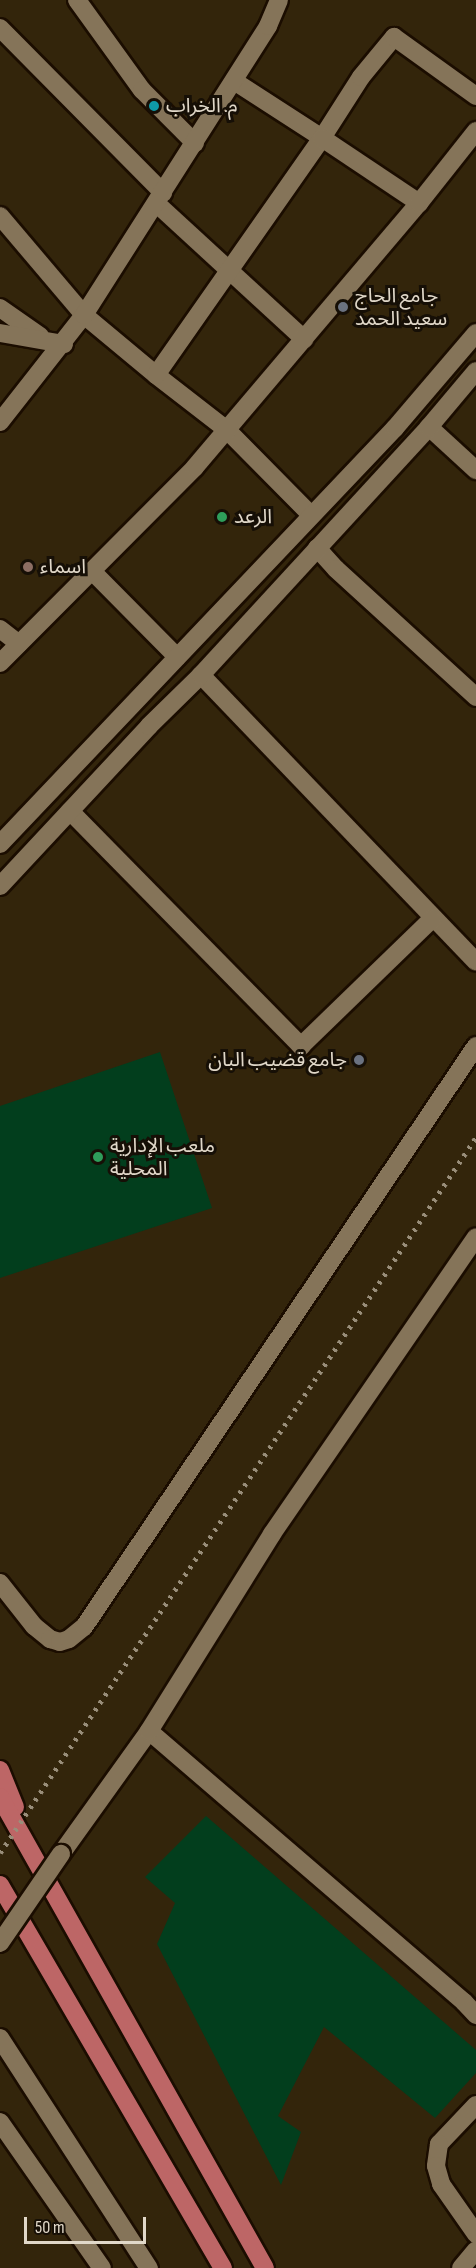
<!DOCTYPE html>
<meta charset="utf-8">
<style>
body{margin:0}
#map{position:relative;width:476px;height:2268px;overflow:hidden;background:#33250b;font-family:"Sofia Sans Condensed","Noto Sans Arabic",sans-serif}
div>[style]{position:absolute}
.green>*{inset:0;background:#023e1d}
.roads{filter:drop-shadow(2px 0 #1b0d00) drop-shadow(-2px 0 #1b0d00) drop-shadow(0 2px #1b0d00) drop-shadow(0 -2px #1b0d00)}
.street>*{height:18px;margin:-9px;padding:0 9px;transform-origin:9px;border-radius:9px;background:#857459}
.secondary>*{height:18px;margin:-9px;padding:0 9px;transform-origin:9px;border-radius:9px;background:#857459}
.primary>*{height:18px;margin:-9px;padding:0 9px;transform-origin:9px;border-radius:9px;background:#bd6666}
.rail>*{height:4.5px;margin-top:-2.25px;transform-origin:0;background:repeating-linear-gradient(90deg,#998e7a 0 3px,transparent 0 9px)}
.bridges{filter:drop-shadow(2px 0 #1b0d00) drop-shadow(-2px 0 #1b0d00) drop-shadow(0 2px #1b0d00) drop-shadow(0 -2px #1b0d00)}
.street-bridge>*{height:18px;margin:-9px;padding:0 9px;transform-origin:9px;border-radius:9px;background:#857459}
.dots>*{width:16px;height:16px;translate:-50% -50%;box-sizing:border-box;border:3px solid #160f06;border-radius:50%}
span{translate:-50% -50%;white-space:nowrap;text-align:center;line-height:1.15;-webkit-text-stroke:6px #160f06;paint-order:stroke}
.poi-label{font-size:20px;color:#e1d8c9}
.left{translate:0 -50%;text-align:left}
.right{translate:-100% -50%;text-align:right}
.scale{position:absolute;left:24px;top:2217px;width:122px;height:27px;box-sizing:border-box;border:3px solid #e1d8c9;border-top:0;padding-left:8px;font-size:18px;line-height:21px;white-space:nowrap;color:#e1d8c9;-webkit-text-stroke:4px #160f06;paint-order:stroke}
</style>
<div id="map">
<div class="green">
<i style="clip-path:polygon(160px 1052px,212px 1208px,0 1278px,0 1106px)"></i>
<i style="clip-path:polygon(206px 1816px,476px 2050px,476px 2073px,435px 2118px,324px 2027px,278px 2116px,301px 2132px,281px 2185px,157px 1944px,175px 1903px,145px 1877px)"></i>
</div>
<div class="roads">
<div class="street">
<i style="left:77px;top:0;width:111px;rotate:54.2deg"></i>
<i style="left:142px;top:90px;width:75px;rotate:45deg"></i>
<i style="left:0;top:28px;width:232px;rotate:45.3deg"></i>
<i style="left:234px;top:81px;width:105px;rotate:32.9deg"></i>
<i style="left:322px;top:138px;width:72px;rotate:-57.4deg"></i>
<i style="left:361px;top:77px;width:52px;rotate:-50.5deg"></i>
<i style="left:394px;top:37px;width:101px;rotate:35.7deg"></i>
<i style="left:157px;top:204px;width:200px;rotate:42.6deg"></i>
<i style="left:0;top:216px;width:130px;rotate:49.7deg"></i>
<i style="left:84px;top:315px;width:94px;rotate:39.8deg"></i>
<i style="left:0;top:308px;width:49px;rotate:35deg"></i>
<i style="left:0;top:333px;width:65px;rotate:9.8deg"></i>
<i style="left:0;top:422px;width:136px;rotate:-51.9deg"></i>
<i style="left:84px;top:315px;width:343px;rotate:-57.5deg"></i>
<i style="left:268px;top:26px;width:28px;rotate:-67deg"></i>
<i style="left:429px;top:427px;width:64px;rotate:42.5deg"></i>
<i style="left:311px;top:515px;width:120px;rotate:-134.7deg"></i>
<i style="left:227px;top:430px;width:90px;rotate:-142.2deg"></i>
<i style="left:156px;top:375px;width:289px;rotate:-55deg"></i>
<i style="left:322px;top:138px;width:117px;rotate:33.8deg"></i>
<i style="left:317px;top:548px;width:28px;rotate:48deg"></i>
<i style="left:336px;top:569px;width:190px;rotate:42.4deg"></i>
<i style="left:92px;top:571px;width:121px;rotate:45.3deg"></i>
<i style="left:0;top:629px;width:24px;rotate:38deg"></i>
<i style="left:0;top:663px;width:276px;rotate:-45.1deg"></i>
<i style="left:195px;top:467px;width:346px;rotate:-49.7deg"></i>
<i style="left:419px;top:203px;width:92px;rotate:-51.6deg"></i>
<i style="left:201px;top:675px;width:397px;rotate:46.2deg"></i>
<i style="left:70px;top:811px;width:330px;rotate:45.5deg"></i>
<i style="left:301px;top:1046px;width:182px;rotate:-44.1deg"></i>
<i style="left:0;top:1583px;width:55px;rotate:51.7deg"></i>
<i style="left:34px;top:1626px;width:21px;rotate:39deg"></i>
<i style="left:50px;top:1639px;width:10px;rotate:17deg"></i>
<i style="left:60px;top:1642px;width:9px;rotate:-18deg"></i>
<i style="left:69px;top:1639px;width:19px;rotate:-39deg"></i>
<i style="left:84px;top:1627px;width:701px;rotate:-55.99deg"></i>
<i style="left:149px;top:1731px;width:416px;rotate:40.7deg"></i>
<i style="left:464px;top:2002px;width:18px;rotate:47deg"></i>
<i style="left:61px;top:1854px;width:151px;rotate:-54.4deg"></i>
<i style="left:149px;top:1731px;width:232px;rotate:-58deg"></i>
<i style="left:272px;top:1534px;width:360px;rotate:-55.5deg"></i>
<i style="left:0;top:2038px;width:274px;rotate:57.1deg"></i>
<i style="left:476px;top:2105px;width:54px;rotate:133.5deg"></i>
<i style="left:439px;top:2144px;width:22px;rotate:98deg"></i>
<i style="left:436px;top:2166px;width:19px;rotate:74deg"></i>
<i style="left:441px;top:2184px;width:61px;rotate:55deg"></i>
<i style="left:0;top:2122px;width:178px;rotate:55.1deg"></i>
<i style="left:461px;top:2268px;width:23px;rotate:-50deg"></i>
</div>
<div class="secondary">
<i style="left:0;top:844px;width:574px;rotate:-46.48deg"></i>
<i style="left:395px;top:428px;width:125px;rotate:-49.5deg"></i>
<i style="left:0;top:886px;width:219px;rotate:-47deg"></i>
<i style="left:149px;top:726px;width:73px;rotate:-44.4deg"></i>
<i style="left:201px;top:675px;width:337px;rotate:-47.4deg"></i>
<i style="left:429px;top:427px;width:73px;rotate:-50deg"></i>
</div>
<div class="primary">
<i style="left:0;top:1770px;width:40px;rotate:68deg"></i>
<i style="left:0;top:1797px;width:540px;rotate:60.64deg"></i>
<i style="left:0;top:1885px;width:443px;rotate:59.8deg"></i>
</div>
</div>
<div class="rail">
<i style="left:0;top:1853px;width:860px;rotate:-56.38deg"></i>
</div>
<div class="bridges">
<div class="street-bridge">
<i style="left:0;top:1943px;width:108px;rotate:-55.6deg"></i>
</div>
</div>
<div class="dots">
<i style="left:154px;top:106px;background:#0f9aa8"></i>
<i style="left:343px;top:307px;background:#6b7280"></i>
<i style="left:222px;top:517px;background:#2e9e5b"></i>
<i style="left:28px;top:567px;background:#8d6e63"></i>
<i style="left:359px;top:1060px;background:#6b7280"></i>
<i style="left:98px;top:1157px;background:#2e9e5b"></i>
</div>
<div class="poi-label">
<span class="left" style="left:166px;top:106px">م. الخراب</span>
<span class="left" style="left:355px;top:308px">جامع الحاج<br>سعيد الحمد</span>
<span class="left" style="left:234px;top:517px">الرعد</span>
<span class="left" style="left:40px;top:567px">اسماء</span>
<span class="right" style="left:347px;top:1060px">جامع قضيب البان</span>
<span class="left" style="left:110px;top:1158px">ملعب الإدارية<br>المحلية</span>
</div>
<div class="scale">50 m</div>
</div>
